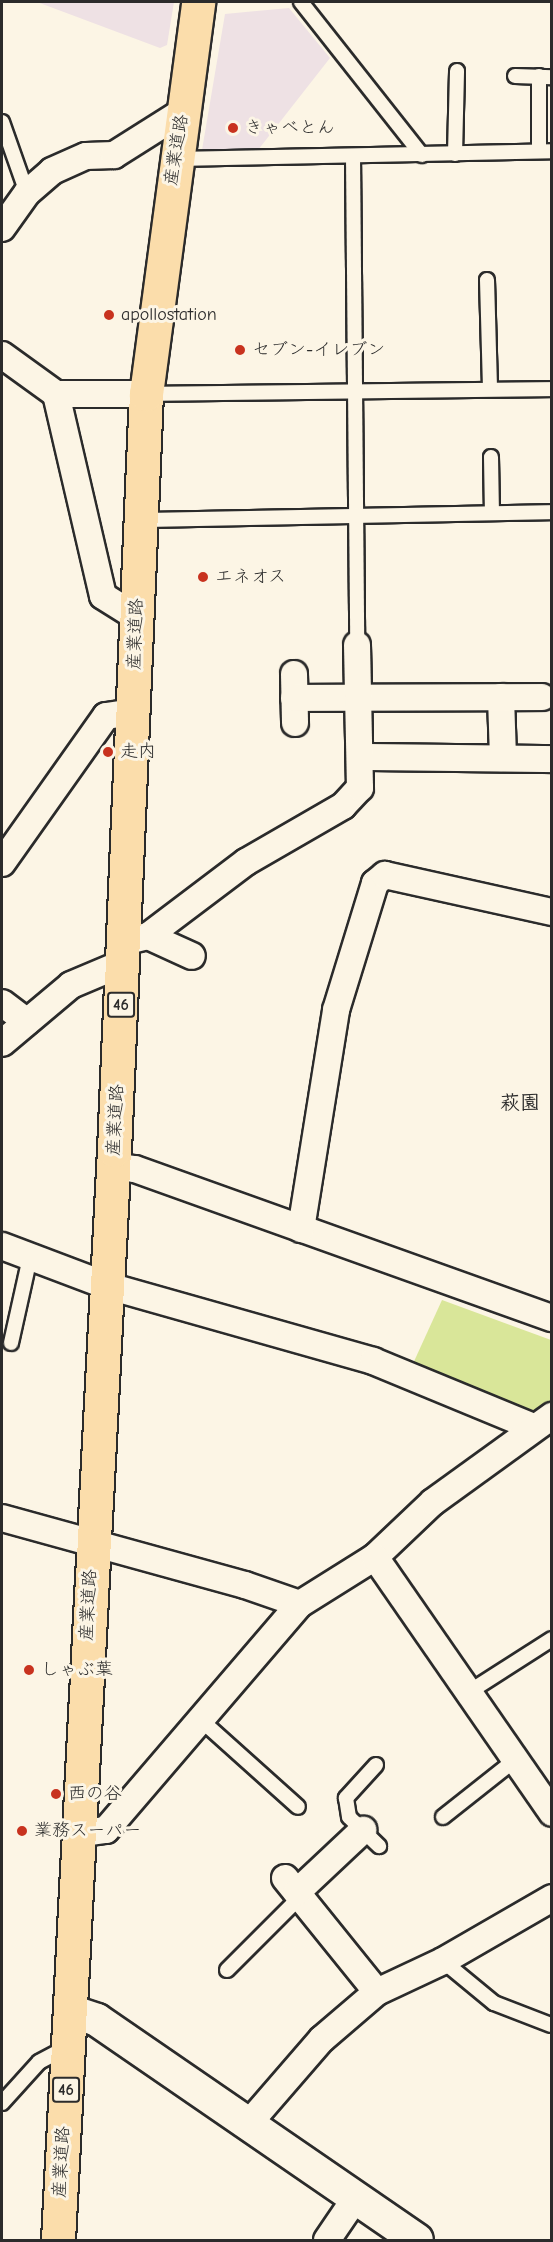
<!DOCTYPE html>
<meta charset="utf-8">
<style>
body{margin:0}
#map{position:relative;width:553px;height:2242px;overflow:hidden;background:#fcf5e5;font-family:"Comic Neue","Klee One",sans-serif}
div>[style]{position:absolute}
.built>*{inset:0;background:#eee1e4}
.green>*{inset:0;background:#d9e699}
.roads{filter:drop-shadow(2px 0 #2b2b2b) drop-shadow(-2px 0 #2b2b2b) drop-shadow(0 2px #2b2b2b) drop-shadow(0 -2px #2b2b2b)}
.service>*{height:14px;margin:-7px;padding:0 7px;transform-origin:7px;border-radius:7px;background:#fcf5e5}
.minor>*{height:26px;margin:-13px;padding:0 13px;transform-origin:13px;border-radius:13px;background:#fcf5e5}
.tertiary>*{height:32px;margin:-16px;padding:0 16px;transform-origin:16px;border-radius:16px;background:#fcf5e5}
.primary>*{height:33px;margin:-16.5px;padding:0 16.5px;transform-origin:16.5px;border-radius:16.5px;background:#fbddab}
.dots>*{width:16px;height:16px;translate:-50% -50%;box-sizing:border-box;border:3px solid #fcf5e5;border-radius:50%}
span{translate:-50% -50%;white-space:nowrap;text-align:center;line-height:1.15;-webkit-text-stroke:6px #fcf5e5;paint-order:stroke}
.shield-label span{padding:2px 4px;background:#fcf5e5;border:2px solid;border-radius:4px;-webkit-text-stroke-width:0}
.shield-label{font-size:16px;color:#2b2b2b;font-weight:700}
.poi-label{font-size:18px;color:#2b2b2b}
.left{translate:0 -50%;text-align:left}
.street-label{font-size:18px;color:#2b2b2b}
.neighbourhood-label{font-size:20px;color:#2b2b2b;font-weight:700}
.frame{position:absolute;inset:0;border:3px solid #2b2b2b;pointer-events:none}
</style>
<div id="map">
<div class="built">
<i style="clip-path:polygon(37px 2px,174px 2px,167px 45px,160px 48px)"></i>
<i style="clip-path:polygon(289px 8px,330px 58px,258px 150px,202px 150px,225px 14px)"></i>
</div>
<div class="green">
<i style="clip-path:polygon(442px 1300px,551px 1340px,551px 1407px,541px 1413px,523px 1415px,411px 1368px)"></i>
</div>
<div class="roads">
<div class="service">
<i style="left:301px;top:2px;width:195px;rotate:51.7deg"></i>
<i style="left:515px;top:76px;width:37px;rotate:2deg"></i>
<i style="left:2px;top:122px;width:75px;rotate:70.6deg"></i>
<i style="left:539px;top:151px;width:75px;rotate:-90deg"></i>
<i style="left:455px;top:154px;width:83px;rotate:-88.6deg"></i>
<i style="left:353px;top:156px;width:489px;rotate:89.5deg"></i>
<i style="left:177px;top:159px;width:375px;rotate:-1.2deg"></i>
<i style="left:487px;top:280px;width:109px;rotate:88.4deg"></i>
<i style="left:146px;top:394px;width:406px;rotate:-0.7deg"></i>
<i style="left:491px;top:457px;width:56px;rotate:89deg"></i>
<i style="left:140px;top:520px;width:412px;rotate:-1.1deg"></i>
<i style="left:11px;top:1343px;width:88px;rotate:-77.5deg"></i>
<i style="left:469px;top:1692px;width:98px;rotate:-32.6deg"></i>
<i style="left:201px;top:1720px;width:130px;rotate:41.9deg"></i>
<i style="left:376px;top:1765px;width:45px;rotate:132.3deg"></i>
<i style="left:346px;top:1798px;width:19px;rotate:81deg"></i>
<i style="left:349px;top:1817px;width:42px;rotate:44deg"></i>
<i style="left:443px;top:1817px;width:92px;rotate:-38.4deg"></i>
<i style="left:443px;top:1961px;width:66px;rotate:39.5deg"></i>
<i style="left:494px;top:2003px;width:61px;rotate:21.1deg"></i>
<i style="left:227px;top:1970px;width:105px;rotate:-45deg"></i>
<i style="left:2px;top:2103px;width:55px;rotate:-47.9deg"></i>
<i style="left:39px;top:2062px;width:32px;rotate:-28deg"></i>
</div>
<div class="minor">
<i style="left:2px;top:228px;width:43px;rotate:-54.5deg"></i>
<i style="left:27px;top:193px;width:33px;rotate:-41deg"></i>
<i style="left:52px;top:171px;width:37px;rotate:-24deg"></i>
<i style="left:86px;top:156px;width:28px;rotate:-2deg"></i>
<i style="left:114px;top:155px;width:83px;rotate:-32.2deg"></i>
<i style="left:2px;top:355px;width:67px;rotate:35.8deg"></i>
<i style="left:56px;top:394px;width:90px"></i>
<i style="left:56px;top:394px;width:207px;rotate:76.9deg"></i>
<i style="left:103px;top:596px;width:40px;rotate:32deg"></i>
<i style="left:294px;top:674px;width:49px;rotate:88.8deg"></i>
<i style="left:501px;top:697px;width:61px;rotate:88.1deg"></i>
<i style="left:294px;top:698px;width:248px;rotate:-0.2deg"></i>
<i style="left:360px;top:757px;width:192px;rotate:0.6deg"></i>
<i style="left:2px;top:863px;width:180px;rotate:-54.7deg"></i>
<i style="left:106px;top:716px;width:27px;rotate:-8deg"></i>
<i style="left:148px;top:936px;width:48px;rotate:24.4deg"></i>
<i style="left:124px;top:942px;width:25px;rotate:-14deg"></i>
<i style="left:148px;top:936px;width:123px;rotate:-37.1deg"></i>
<i style="left:246px;top:862px;width:112px;rotate:-30deg"></i>
<i style="left:343px;top:806px;width:25px;rotate:-47deg"></i>
<i style="left:360px;top:788px;width:143px;rotate:-91.2deg"></i>
<i style="left:2px;top:1003px;width:31px;rotate:37deg"></i>
<i style="left:2px;top:1043px;width:90px;rotate:-40deg"></i>
<i style="left:71px;top:985px;width:56px;rotate:-22.9deg"></i>
<i style="left:113px;top:1166px;width:22px;rotate:8deg"></i>
<i style="left:135px;top:1169px;width:443px;rotate:19.7deg"></i>
<i style="left:301px;top:1229px;width:222px;rotate:-80.9deg"></i>
<i style="left:336px;top:1010px;width:133px;rotate:-72.9deg"></i>
<i style="left:375px;top:883px;width:13px;rotate:-39deg"></i>
<i style="left:385px;top:875px;width:171px;rotate:12.5deg"></i>
<i style="left:2px;top:1246px;width:110px;rotate:20.7deg"></i>
<i style="left:105px;top:1285px;width:279px;rotate:15.8deg"></i>
<i style="left:373px;top:1361px;width:173px;rotate:22.4deg"></i>
<i style="left:2px;top:1518px;width:252px;rotate:15.4deg"></i>
<i style="left:245px;top:1585px;width:58px;rotate:19.1deg"></i>
<i style="left:300px;top:1604px;width:89px;rotate:-32.1deg"></i>
<i style="left:375px;top:1557px;width:80px;rotate:-43.5deg"></i>
<i style="left:433px;top:1502px;width:147px;rotate:-35.9deg"></i>
<i style="left:375px;top:1557px;width:311px;rotate:55.3deg"></i>
<i style="left:77px;top:1834px;width:29px;rotate:-8deg"></i>
<i style="left:106px;top:1830px;width:298px;rotate:-49.4deg"></i>
<i style="left:285px;top:1878px;width:146px;rotate:51.1deg"></i>
<i style="left:297px;top:1892px;width:91px;rotate:-43.2deg"></i>
<i style="left:250px;top:2122px;width:110px;rotate:-49.1deg"></i>
<i style="left:322px;top:2039px;width:72px;rotate:-40.5deg"></i>
<i style="left:377px;top:1992px;width:73px;rotate:-25.2deg"></i>
<i style="left:443px;top:1961px;width:126px;rotate:-30deg"></i>
<i style="left:327px;top:2240px;width:50px;rotate:-55.7deg"></i>
</div>
<div class="tertiary">
<i style="left:70px;top:2011px;width:28px;rotate:18deg"></i>
<i style="left:97px;top:2020px;width:388px;rotate:34.5deg"></i>
</div>
<div class="primary">
<i style="left:58px;top:2240px;width:1091px;rotate:-87.06deg"></i>
<i style="left:114px;top:1150px;width:757px;rotate:-87.58deg"></i>
<i style="left:146px;top:394px;width:395px;rotate:-82.4deg"></i>
</div>
</div>
<div class="dots">
<i style="left:233px;top:128px;background:#c8321e"></i>
<i style="left:109px;top:315px;background:#c8321e"></i>
<i style="left:240px;top:350px;background:#c8321e"></i>
<i style="left:203px;top:577px;background:#c8321e"></i>
<i style="left:108px;top:752px;background:#c8321e"></i>
<i style="left:29px;top:1670px;background:#c8321e"></i>
<i style="left:56px;top:1794px;background:#c8321e"></i>
<i style="left:22px;top:1831px;background:#c8321e"></i>
</div>
<div class="shield-label">
<span style="left:121px;top:1005px">46</span>
<span style="left:66px;top:2090px">46</span>
</div>
<div class="poi-label">
<span class="left" style="left:245px;top:128px">きゃべとん</span>
<span class="left" style="left:121px;top:315px">apollostation</span>
<span class="left" style="left:252px;top:350px">セブン-イレブン</span>
<span class="left" style="left:215px;top:577px">エネオス</span>
<span class="left" style="left:120px;top:752px">走内</span>
<span class="left" style="left:41px;top:1670px">しゃぶ葉</span>
<span class="left" style="left:68px;top:1794px">西の谷</span>
<span class="left" style="left:34px;top:1831px">業務スーパー</span>
</div>
<div class="street-label">
<span style="left:177px;top:150px;rotate:-81deg">産業道路</span>
<span style="left:136px;top:634px;rotate:-88deg">産業道路</span>
<span style="left:116px;top:1120px;rotate:-87deg">産業道路</span>
<span style="left:89px;top:1605px;rotate:-87deg">産業道路</span>
<span style="left:62px;top:2162px;rotate:-87deg">産業道路</span>
</div>
<div class="neighbourhood-label">
<span style="left:520px;top:1102px">萩園</span>
</div>
<div class="frame"></div>
</div>
